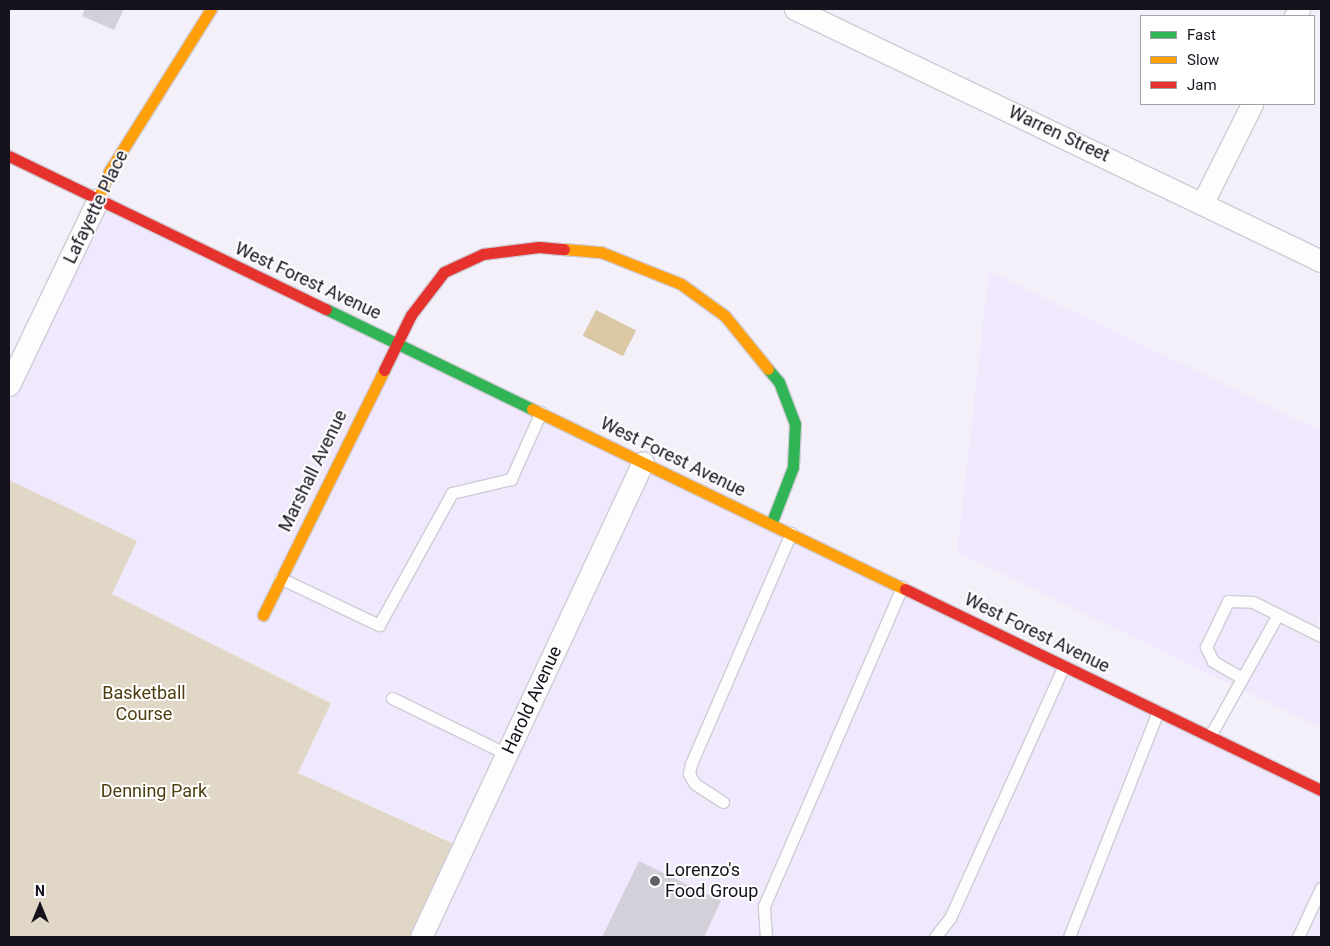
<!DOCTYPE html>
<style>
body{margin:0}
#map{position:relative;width:1330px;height:946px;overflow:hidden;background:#f4f0fa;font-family:Roboto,sans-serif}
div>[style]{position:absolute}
.built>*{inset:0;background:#f0e8fc}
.green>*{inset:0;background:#e1d7c6}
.water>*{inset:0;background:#d9c8a3;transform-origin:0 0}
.building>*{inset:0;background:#d4d0da}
.roads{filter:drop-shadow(1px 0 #cfcbd5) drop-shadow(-1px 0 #cfcbd5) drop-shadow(0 1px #cfcbd5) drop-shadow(0 -1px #cfcbd5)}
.lane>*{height:11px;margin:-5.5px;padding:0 5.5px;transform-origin:5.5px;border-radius:5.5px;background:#fdfdfe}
.street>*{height:21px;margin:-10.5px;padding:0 10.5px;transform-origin:10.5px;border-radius:10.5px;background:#fdfdfe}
.fast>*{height:11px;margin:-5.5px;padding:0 5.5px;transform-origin:5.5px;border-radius:5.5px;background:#30b455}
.slow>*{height:11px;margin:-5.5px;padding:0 5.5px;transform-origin:5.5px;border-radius:5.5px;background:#ff9f0a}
.jam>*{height:11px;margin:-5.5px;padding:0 5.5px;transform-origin:5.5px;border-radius:5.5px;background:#e5322d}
.dots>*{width:14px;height:14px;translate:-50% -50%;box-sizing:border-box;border:2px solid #fff;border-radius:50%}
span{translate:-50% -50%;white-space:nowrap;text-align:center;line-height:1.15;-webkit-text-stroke:4px #fff;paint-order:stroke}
.street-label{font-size:18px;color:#16121c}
.park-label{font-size:18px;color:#4d3d0f}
.poi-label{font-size:18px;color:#16121c}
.left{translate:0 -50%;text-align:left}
.frame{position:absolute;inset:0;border:10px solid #16121c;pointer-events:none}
.legend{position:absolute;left:1140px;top:15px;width:175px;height:90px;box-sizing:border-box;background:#fff;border:1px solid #a2a0a4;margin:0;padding:6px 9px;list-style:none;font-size:15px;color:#16121c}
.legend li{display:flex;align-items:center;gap:10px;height:25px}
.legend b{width:25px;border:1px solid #a2a0a4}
.north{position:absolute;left:15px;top:881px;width:50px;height:50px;-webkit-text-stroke:4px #fff;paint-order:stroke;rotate:0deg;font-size:14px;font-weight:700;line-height:20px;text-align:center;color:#16121c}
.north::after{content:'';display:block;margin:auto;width:18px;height:22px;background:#16121c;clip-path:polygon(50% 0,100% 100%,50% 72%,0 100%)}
</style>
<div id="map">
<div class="built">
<i style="clip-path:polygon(98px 199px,1321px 790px,1321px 937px,421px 937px,463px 847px,298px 773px,331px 703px,111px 594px,137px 541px,9px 480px,9px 385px)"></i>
<i style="clip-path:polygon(989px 271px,1321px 431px,1321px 614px,1317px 625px,1321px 628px,1321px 728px,957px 552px)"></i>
</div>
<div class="green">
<i style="clip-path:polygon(9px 480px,137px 541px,112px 594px,331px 703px,298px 773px,463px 848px,421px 937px,9px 937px)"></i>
</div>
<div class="water">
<i style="left:596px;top:310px;width:45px;height:29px;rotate:27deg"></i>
</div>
<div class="building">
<i style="clip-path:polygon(85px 9px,124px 9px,114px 30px,82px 16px)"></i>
<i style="clip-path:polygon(639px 861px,721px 901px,704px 937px,602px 937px)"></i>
</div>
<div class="roads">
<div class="lane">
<i style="left:280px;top:578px;width:110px;rotate:25.4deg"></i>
<i style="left:379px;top:625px;width:151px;rotate:-61.1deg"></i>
<i style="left:452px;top:493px;width:61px;rotate:-13.3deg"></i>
<i style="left:511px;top:479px;width:73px;rotate:-65.9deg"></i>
<i style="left:1242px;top:678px;width:34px;rotate:-150deg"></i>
<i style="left:1213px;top:661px;width:16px;rotate:-117deg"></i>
<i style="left:1206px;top:647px;width:51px;rotate:-64.4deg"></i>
<i style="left:1228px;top:601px;width:25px;rotate:2deg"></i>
<i style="left:1253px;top:602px;width:76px;rotate:26.6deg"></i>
<i style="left:392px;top:698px;width:128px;rotate:26deg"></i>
<i style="left:1210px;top:736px;width:137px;rotate:-60.8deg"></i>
<i style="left:723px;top:802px;width:33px;rotate:-147deg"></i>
<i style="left:695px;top:784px;width:12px;rotate:-121deg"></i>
<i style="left:689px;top:774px;width:10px;rotate:-79deg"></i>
<i style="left:691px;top:764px;width:252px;rotate:-66.6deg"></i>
<i style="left:766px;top:937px;width:31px;rotate:-94deg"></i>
<i style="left:764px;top:906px;width:348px;rotate:-66.6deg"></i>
<i style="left:935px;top:937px;width:24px;rotate:-52deg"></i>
<i style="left:950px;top:918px;width:277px;rotate:-65.7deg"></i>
<i style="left:1069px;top:937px;width:243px;rotate:-68.5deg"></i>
<i style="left:1298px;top:937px;width:54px;rotate:-64.9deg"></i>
</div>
<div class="street">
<i style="left:795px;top:9px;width:583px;rotate:25.6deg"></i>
<i style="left:1295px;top:16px;width:8px;rotate:-60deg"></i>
<i style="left:1203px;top:202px;width:110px;rotate:-63.4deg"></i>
<i style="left:9px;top:385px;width:206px;rotate:-64.4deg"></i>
<i style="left:421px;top:937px;width:524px;rotate:-64.95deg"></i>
</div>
<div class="fast">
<i style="left:326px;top:309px;width:229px;rotate:25.9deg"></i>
<i style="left:768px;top:369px;width:17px;rotate:50deg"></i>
<i style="left:779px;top:382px;width:45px;rotate:69.1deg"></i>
<i style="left:795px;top:424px;width:43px;rotate:92.7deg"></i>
<i style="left:793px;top:467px;width:61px;rotate:111.1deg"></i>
</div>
<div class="slow">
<i style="left:98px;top:199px;width:31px;rotate:-68deg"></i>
<i style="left:110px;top:170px;width:190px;rotate:-57.9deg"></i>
<i style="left:564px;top:249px;width:37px;rotate:5deg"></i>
<i style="left:601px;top:252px;width:86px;rotate:21.8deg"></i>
<i style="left:681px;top:284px;width:54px;rotate:36deg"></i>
<i style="left:725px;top:316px;width:68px;rotate:50.9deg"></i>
<i style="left:532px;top:409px;width:414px;rotate:25.8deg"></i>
<i style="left:263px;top:615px;width:273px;rotate:-63.7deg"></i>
</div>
<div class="jam">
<i style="left:9px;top:156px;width:352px;rotate:25.8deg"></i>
<i style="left:384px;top:370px;width:61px;rotate:-63.9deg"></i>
<i style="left:411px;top:315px;width:54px;rotate:-52.5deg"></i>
<i style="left:444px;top:272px;width:43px;rotate:-24.8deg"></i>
<i style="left:483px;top:254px;width:56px;rotate:-7.1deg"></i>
<i style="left:539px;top:247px;width:25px;rotate:5deg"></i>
<i style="left:905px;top:589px;width:462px;rotate:25.8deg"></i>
</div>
</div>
<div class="dots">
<i style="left:655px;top:881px;background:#64606a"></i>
</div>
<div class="street-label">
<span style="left:1059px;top:134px;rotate:25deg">Warren Street</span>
<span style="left:96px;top:207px;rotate:-64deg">Lafayette Place</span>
<span style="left:308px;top:281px;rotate:25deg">West Forest Avenue</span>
<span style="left:673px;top:457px;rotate:26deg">West Forest Avenue</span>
<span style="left:313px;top:471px;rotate:-64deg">Marshall Avenue</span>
<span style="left:1037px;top:633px;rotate:26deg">West Forest Avenue</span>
<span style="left:532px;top:700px;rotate:-65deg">Harold Avenue</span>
</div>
<div class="park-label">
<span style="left:144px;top:704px">Basketball<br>Course</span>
<span style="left:154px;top:791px">Denning Park</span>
</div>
<div class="poi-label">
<span class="left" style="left:665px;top:881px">Lorenzo's<br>Food Group</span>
</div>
<div class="frame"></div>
<ul class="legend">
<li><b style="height:6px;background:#30b455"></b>Fast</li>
<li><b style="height:6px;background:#ff9f0a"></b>Slow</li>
<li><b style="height:6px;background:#e5322d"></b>Jam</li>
</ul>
<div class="north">N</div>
</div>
